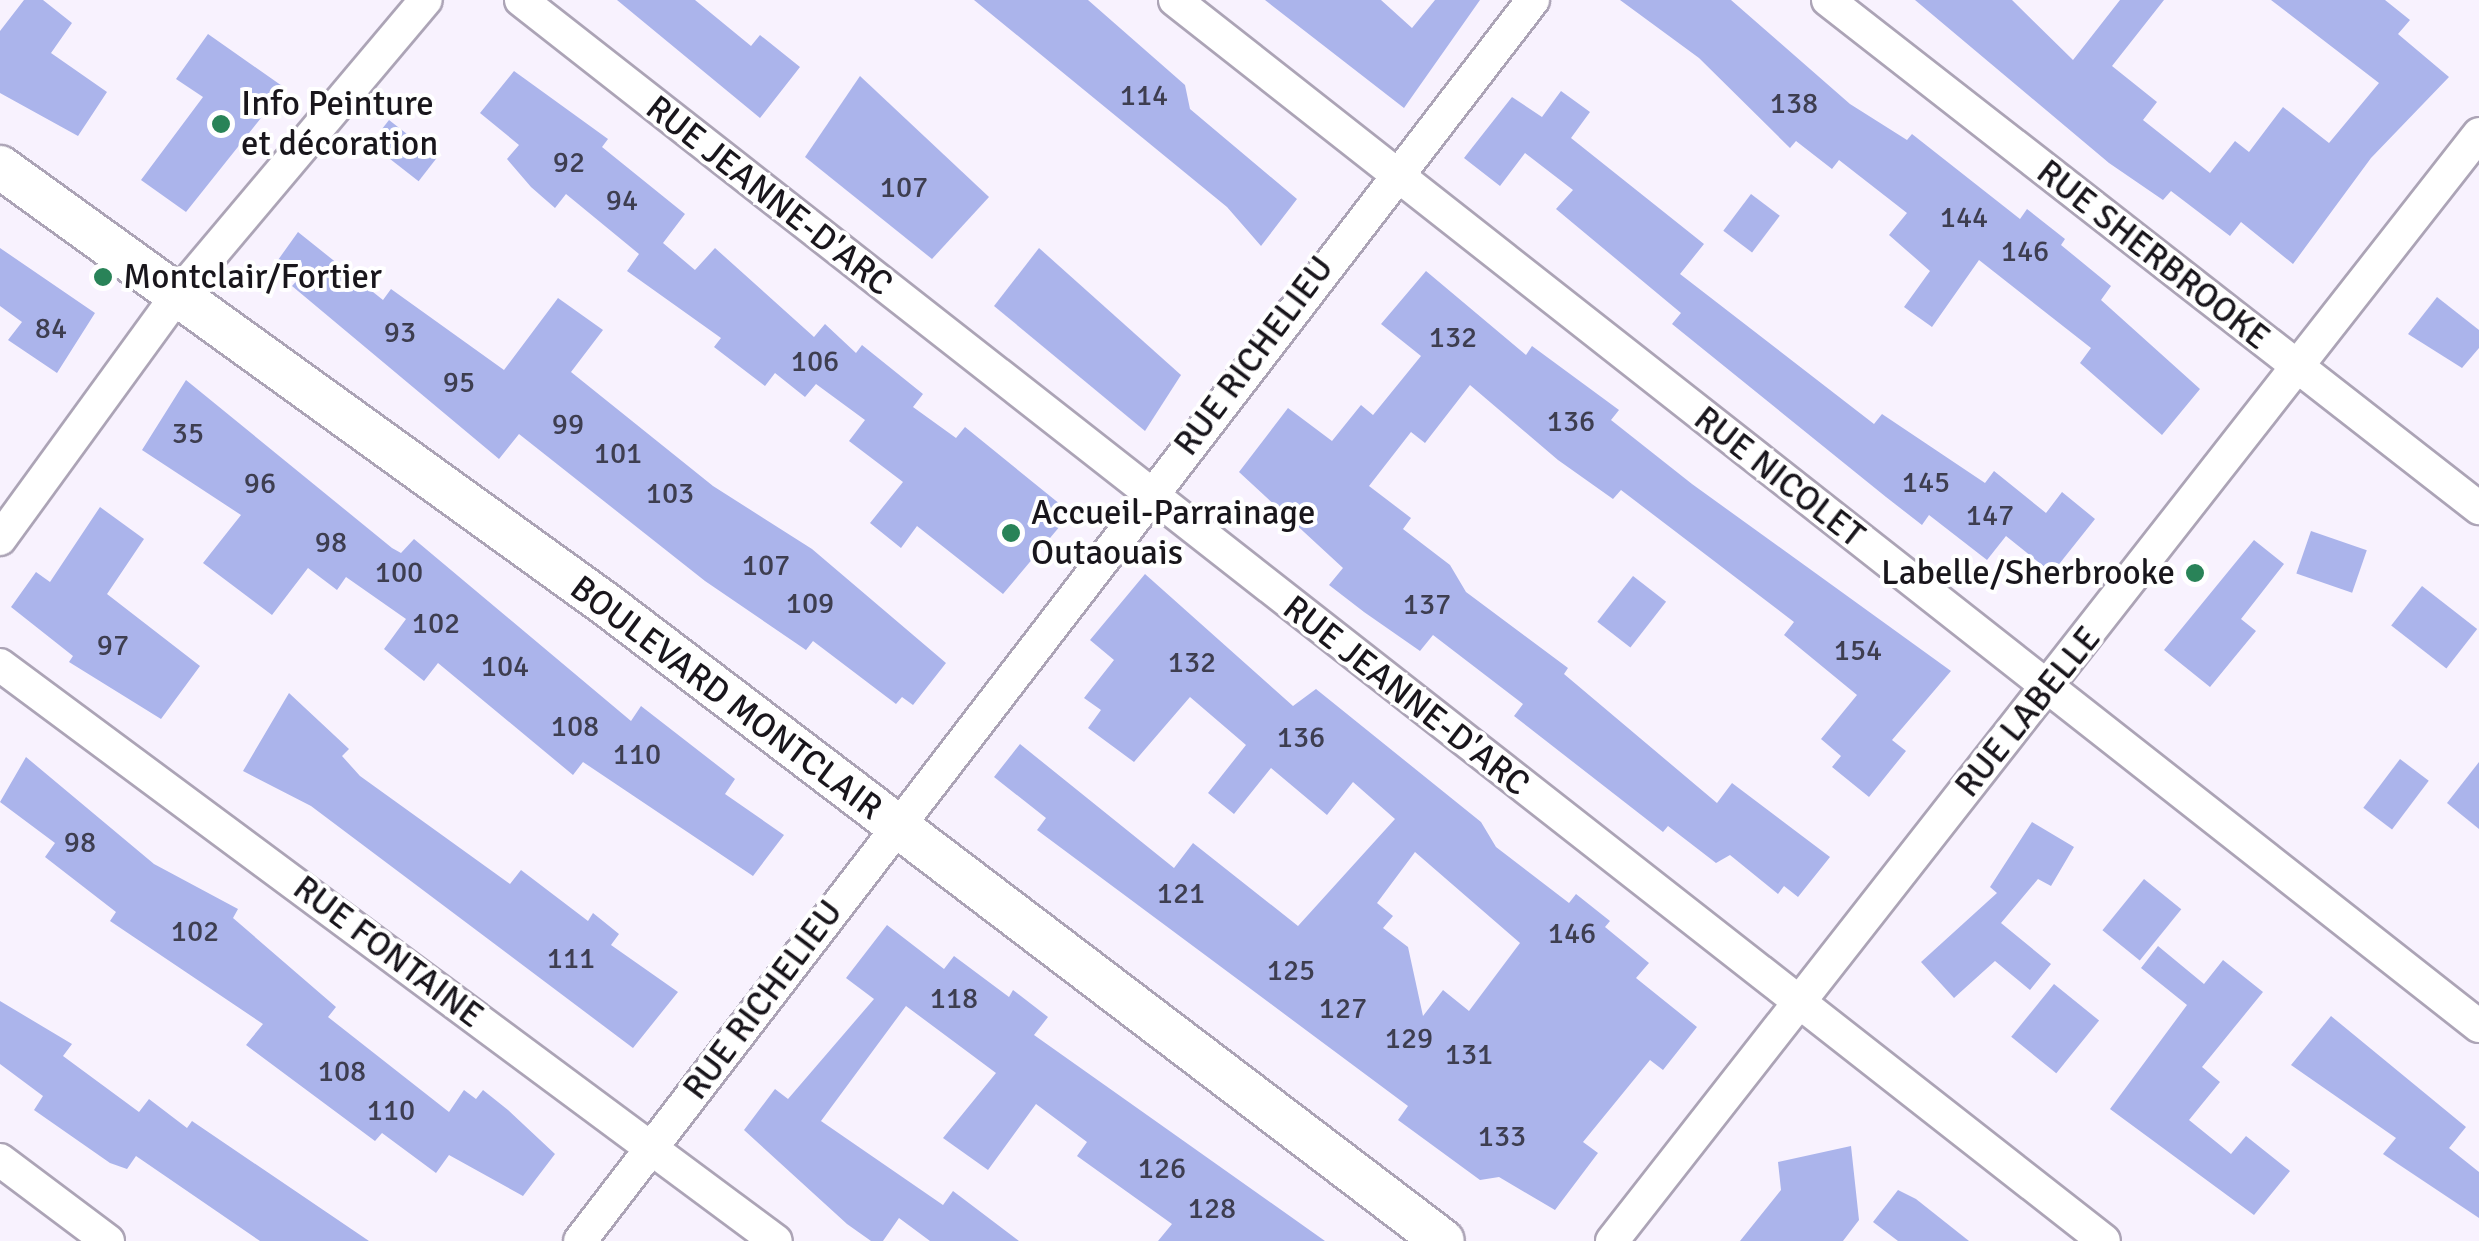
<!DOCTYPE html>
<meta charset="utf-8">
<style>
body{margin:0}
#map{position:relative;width:2479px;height:1241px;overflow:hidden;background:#f8f2fe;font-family:Signika,sans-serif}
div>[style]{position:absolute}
.building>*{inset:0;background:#abb4eb;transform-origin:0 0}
.roads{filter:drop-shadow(2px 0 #aca4b6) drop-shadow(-2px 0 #aca4b6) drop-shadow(0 2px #aca4b6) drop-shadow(0 -2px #aca4b6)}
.minor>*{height:32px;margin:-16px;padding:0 16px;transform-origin:16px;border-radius:16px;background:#fff}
.tertiary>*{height:42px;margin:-21px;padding:0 21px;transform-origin:21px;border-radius:21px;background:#fff}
.dots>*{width:28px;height:28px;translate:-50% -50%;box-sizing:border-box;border:5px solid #fff;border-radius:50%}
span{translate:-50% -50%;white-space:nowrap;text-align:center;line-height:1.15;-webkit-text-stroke:8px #fff;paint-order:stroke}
.number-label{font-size:30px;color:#3e3e50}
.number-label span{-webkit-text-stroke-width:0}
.poi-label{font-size:35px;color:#19161c}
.left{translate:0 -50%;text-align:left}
.right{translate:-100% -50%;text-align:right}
.street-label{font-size:35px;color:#19161c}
</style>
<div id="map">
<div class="building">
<i style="clip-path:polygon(24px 0,43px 0,72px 23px,51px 53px,107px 92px,78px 136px,0 93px,0 31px)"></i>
<i style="clip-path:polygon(617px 0,695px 0,751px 46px,760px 35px,800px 67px,760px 118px)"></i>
<i style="clip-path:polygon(974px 0,1088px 0,1185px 85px,1190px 109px,1297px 199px,1261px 246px,1227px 207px)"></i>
<i style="clip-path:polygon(1265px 0,1381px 0,1412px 28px,1435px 0,1480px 0,1404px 108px)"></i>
<i style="clip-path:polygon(1620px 0,1731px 0,1850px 104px,1907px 140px,1912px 134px,2020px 219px,2027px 209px,2065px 239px,2061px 245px,2111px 286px,2101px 300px,2200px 389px,2162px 435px,2080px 363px,2091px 348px,1979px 260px,1932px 327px,1904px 307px,1930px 271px,1889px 235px,1907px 213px,1839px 160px,1832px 169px,1796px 141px,1790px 148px,1699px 58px)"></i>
<i style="clip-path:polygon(1915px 0,2012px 0,2073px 60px,2120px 0,2164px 0,2112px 66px,2157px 102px,2143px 120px,2210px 173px,2235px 141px,2249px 152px,2283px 107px,2329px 143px,2379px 83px,2271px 0,2385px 0,2410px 20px,2398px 34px,2449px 77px,2371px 158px,2293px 264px,2241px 222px,2230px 236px,2171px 191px,2163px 200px,2109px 163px)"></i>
<i style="clip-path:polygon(208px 34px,285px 88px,186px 212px,141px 180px,203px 97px,176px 79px)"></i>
<i style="clip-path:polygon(514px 71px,608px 139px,602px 147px,685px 214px,663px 243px,695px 270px,715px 248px,814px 337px,825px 324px,856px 353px,862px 345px,923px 394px,913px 407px,956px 438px,965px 427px,1071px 513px,1003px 594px,917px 526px,901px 548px,870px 523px,903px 482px,849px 441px,865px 420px,816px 384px,805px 397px,775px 373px,765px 386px,714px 347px,721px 338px,627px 271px,639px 254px,566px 194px,555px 208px,531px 187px,507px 159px,519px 145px,480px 113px)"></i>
<i style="clip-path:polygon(860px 76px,989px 197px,932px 259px,805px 157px)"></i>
<i style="clip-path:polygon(1561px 91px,1590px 112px,1571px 138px,1704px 244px,1680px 274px,1874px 424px,1882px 414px,1985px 483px,1994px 471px,2046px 513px,2062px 492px,2095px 519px,2052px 573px,2006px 536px,1987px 560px,1929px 515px,1922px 525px,1886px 497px,1672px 324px,1681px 313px,1556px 209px,1573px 190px,1525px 153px,1500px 186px,1464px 158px,1512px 97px,1542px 117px)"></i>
<i style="left:389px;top:120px;width:61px;height:30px;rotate:38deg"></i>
<i style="left:1751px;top:194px;width:36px;height:46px;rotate:37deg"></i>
<i style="clip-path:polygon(298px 232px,383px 300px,391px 289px,504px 370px,558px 298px,603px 330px,571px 372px,713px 486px,812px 549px,946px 663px,913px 705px,902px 697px,896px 704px,813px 641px,806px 650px,705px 581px,519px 434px,499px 459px,292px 286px,299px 278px,278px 260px)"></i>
<i style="clip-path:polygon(0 248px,95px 313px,57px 373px,8px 340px,22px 322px,0 306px)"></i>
<i style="clip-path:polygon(1039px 248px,1181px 375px,1145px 431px,994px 306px)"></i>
<i style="clip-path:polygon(1426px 271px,1526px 355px,1532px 346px,1619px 410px,1611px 420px,1692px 484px,1951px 671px,1892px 740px,1906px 751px,1869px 797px,1832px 767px,1841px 756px,1821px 739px,1857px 695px,1784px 635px,1794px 622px,1621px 490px,1613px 499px,1558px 460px,1470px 385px,1425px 443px,1411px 432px,1369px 486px,1411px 518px,1403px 529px,1450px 565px,1466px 592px,1568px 668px,1564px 674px,1717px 803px,1732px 783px,1830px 857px,1798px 897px,1784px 886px,1778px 894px,1730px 855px,1716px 863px,1668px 826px,1663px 832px,1514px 716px,1523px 704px,1433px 635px,1420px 651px,1364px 612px,1329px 585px,1343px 568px,1239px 472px,1288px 408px,1332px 441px,1361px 405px,1373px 415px,1421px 356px,1381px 324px)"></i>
<i style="clip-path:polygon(2437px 297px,2479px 330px,2479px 348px,2462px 368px,2408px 334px)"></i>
<i style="clip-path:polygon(186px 380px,392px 548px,401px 553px,414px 539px,631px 721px,641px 706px,735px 779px,725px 794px,784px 835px,753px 876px,583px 762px,573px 775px,438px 663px,424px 681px,384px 649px,406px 619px,346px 577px,337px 590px,308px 568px,272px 615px,203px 563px,241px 515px,142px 450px)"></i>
<i style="clip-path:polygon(100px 507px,144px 539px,107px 594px,200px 666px,161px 719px,69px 662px,73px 656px,11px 607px,36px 572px,50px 582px)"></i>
<i style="left:2311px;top:531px;width:59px;height:45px;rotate:19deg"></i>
<i style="clip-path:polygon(2254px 540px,2284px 564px,2241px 619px,2256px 631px,2210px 687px,2164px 650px)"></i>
<i style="clip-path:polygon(evenodd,1145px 574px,1293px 706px,1316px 689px,1481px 822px,1496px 847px,1569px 903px,1576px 894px,1610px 921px,1605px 927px,1649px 963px,1636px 978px,1697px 1027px,1663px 1070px,1650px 1060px,1583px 1142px,1598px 1153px,1555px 1210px,1499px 1177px,1480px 1180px,1398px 1120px,1408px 1106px,1037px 830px,1046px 818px,994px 777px,1020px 744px,1174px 868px,1193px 843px,1298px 926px,1395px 819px,1353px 782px,1327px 815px,1271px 768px,1234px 814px,1208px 793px,1246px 745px,1190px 697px,1134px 762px,1088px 728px,1101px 710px,1084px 698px,1114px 660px,1090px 640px,1145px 574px,1415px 852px,1520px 943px,1469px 1011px,1443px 990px,1423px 1016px,1408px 947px,1383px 928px,1393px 916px,1377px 903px,1415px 852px)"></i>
<i style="left:1633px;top:576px;width:42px;height:58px;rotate:38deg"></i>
<i style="left:2422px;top:586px;width:70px;height:50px;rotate:38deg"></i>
<i style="clip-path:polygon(289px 693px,349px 749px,342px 756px,360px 776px,510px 884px,521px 870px,588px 921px,593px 913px,619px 934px,611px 945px,678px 992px,633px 1048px,311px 806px,243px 771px)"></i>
<i style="clip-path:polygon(26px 757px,154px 864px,238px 909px,233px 918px,336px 1007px,328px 1017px,449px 1112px,464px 1090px,476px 1099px,483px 1090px,508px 1110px,555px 1154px,523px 1196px,449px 1155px,436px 1173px,382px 1133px,375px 1141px,246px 1045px,263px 1024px,110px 921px,116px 912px,45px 857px,55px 843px,0 802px)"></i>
<i style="left:2400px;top:759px;width:36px;height:61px;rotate:37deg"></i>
<i style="clip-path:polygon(2479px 762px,2479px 829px,2447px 803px)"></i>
<i style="clip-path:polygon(2032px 822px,2074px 847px,2051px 886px,2038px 879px,2001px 923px,2051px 964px,2030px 990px,1995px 961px,1954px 998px,1921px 962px,1997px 893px,1990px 887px)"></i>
<i style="left:2144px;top:879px;width:48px;height:66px;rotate:39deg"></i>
<i style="clip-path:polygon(887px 925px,944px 969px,954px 956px,1009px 997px,1013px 990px,1048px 1017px,1034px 1035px,1325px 1241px,1158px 1241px,1172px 1224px,1077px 1156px,1087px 1142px,1036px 1104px,988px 1170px,943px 1138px,996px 1073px,906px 1006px,821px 1121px,943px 1205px,953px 1191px,1019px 1241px,930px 1241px,899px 1218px,883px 1241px,871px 1241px,847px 1224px,744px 1130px,775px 1089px,788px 1099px,874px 999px,846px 978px)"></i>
<i style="clip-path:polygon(2158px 946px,2204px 984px,2223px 960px,2263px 992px,2202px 1067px,2220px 1082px,2189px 1120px,2231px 1154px,2246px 1136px,2290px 1171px,2254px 1215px,2110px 1109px,2187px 1005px,2141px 968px)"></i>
<i style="left:2054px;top:984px;width:58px;height:68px;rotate:39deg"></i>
<i style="clip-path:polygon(0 1001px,72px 1044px,63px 1056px,139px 1112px,149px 1099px,187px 1128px,192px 1121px,369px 1241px,260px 1241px,136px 1156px,127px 1169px,110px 1163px,34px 1110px,43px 1096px,0 1064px)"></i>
<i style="clip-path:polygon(2331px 1016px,2466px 1127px,2449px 1148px,2479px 1172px,2479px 1218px,2383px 1154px,2396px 1138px,2291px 1065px)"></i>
<i style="clip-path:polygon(1851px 1146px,1859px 1220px,1843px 1241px,1740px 1241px,1781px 1190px,1778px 1162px)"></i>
<i style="clip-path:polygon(1898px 1190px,1916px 1199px,1969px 1241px,1898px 1241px,1873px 1222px)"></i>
</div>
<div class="roads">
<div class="minor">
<i style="left:521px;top:0;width:2011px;rotate:38.09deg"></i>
<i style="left:1175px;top:0;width:1659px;rotate:38.2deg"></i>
<i style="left:1828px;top:0;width:826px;rotate:37.97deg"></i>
<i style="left:0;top:539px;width:304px;rotate:-54deg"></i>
<i style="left:179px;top:293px;width:383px;rotate:-49.9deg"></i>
<i style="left:0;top:665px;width:966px;rotate:36.59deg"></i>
<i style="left:0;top:1160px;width:135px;rotate:36.9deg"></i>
<i style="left:580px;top:1241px;width:1565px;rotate:-52.48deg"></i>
<i style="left:1612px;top:1241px;width:1406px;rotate:-51.93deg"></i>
</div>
<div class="tertiary">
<i style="left:0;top:167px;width:749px;rotate:35.81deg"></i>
<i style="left:607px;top:605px;width:1050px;rotate:37.26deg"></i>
</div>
</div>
<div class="dots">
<i style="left:221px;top:124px;background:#298358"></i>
<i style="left:103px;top:277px;background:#298358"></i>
<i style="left:1011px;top:533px;background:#298358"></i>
<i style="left:2195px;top:573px;background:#298358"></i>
</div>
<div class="number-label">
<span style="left:1144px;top:96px">114</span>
<span style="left:1794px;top:104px">138</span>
<span style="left:569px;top:163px">92</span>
<span style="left:904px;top:188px">107</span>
<span style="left:622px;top:201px">94</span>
<span style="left:1964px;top:218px">144</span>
<span style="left:2025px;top:252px">146</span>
<span style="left:51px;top:329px">84</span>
<span style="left:400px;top:333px">93</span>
<span style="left:1453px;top:338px">132</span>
<span style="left:815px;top:362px">106</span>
<span style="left:459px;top:383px">95</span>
<span style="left:1571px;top:422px">136</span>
<span style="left:568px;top:425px">99</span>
<span style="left:188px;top:434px">35</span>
<span style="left:618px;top:454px">101</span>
<span style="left:1926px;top:483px">145</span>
<span style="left:260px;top:484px">96</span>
<span style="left:670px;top:494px">103</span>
<span style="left:1990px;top:516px">147</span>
<span style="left:331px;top:543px">98</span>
<span style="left:766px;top:566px">107</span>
<span style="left:399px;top:573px">100</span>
<span style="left:810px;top:604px">109</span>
<span style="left:1427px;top:605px">137</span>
<span style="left:436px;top:624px">102</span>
<span style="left:113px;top:646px">97</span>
<span style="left:1858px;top:651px">154</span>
<span style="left:1192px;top:663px">132</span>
<span style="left:505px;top:667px">104</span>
<span style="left:575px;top:727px">108</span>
<span style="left:1301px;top:738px">136</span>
<span style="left:637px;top:755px">110</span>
<span style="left:80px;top:843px">98</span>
<span style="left:1181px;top:894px">121</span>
<span style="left:195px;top:932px">102</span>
<span style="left:1572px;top:934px">146</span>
<span style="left:571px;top:959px">111</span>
<span style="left:1291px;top:971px">125</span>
<span style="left:954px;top:999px">118</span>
<span style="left:1343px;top:1009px">127</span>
<span style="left:1409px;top:1039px">129</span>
<span style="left:1469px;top:1055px">131</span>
<span style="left:342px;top:1072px">108</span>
<span style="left:391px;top:1111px">110</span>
<span style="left:1502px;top:1137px">133</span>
<span style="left:1162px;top:1169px">126</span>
<span style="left:1212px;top:1209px">128</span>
</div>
<div class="poi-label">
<span class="left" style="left:241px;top:124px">Info Peinture<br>et décoration</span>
<span class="left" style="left:123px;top:277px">Montclair/Fortier</span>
<span class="left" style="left:1031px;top:533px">Accueil-Parrainage<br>Outaouais</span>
<span class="right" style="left:2175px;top:573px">Labelle/Sherbrooke</span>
</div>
<div class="street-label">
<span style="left:769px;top:196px;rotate:38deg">RUE JEANNE-D'ARC</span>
<span style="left:2153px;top:255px;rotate:38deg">RUE SHERBROOKE</span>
<span style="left:1254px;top:356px;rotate:-53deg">RUE RICHELIEU</span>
<span style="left:1779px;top:477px;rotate:38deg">RUE NICOLET</span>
<span style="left:1406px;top:696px;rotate:38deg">RUE JEANNE-D'ARC</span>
<span style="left:726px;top:698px;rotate:37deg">BOULEVARD MONTCLAIR</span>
<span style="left:2028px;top:712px;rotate:-51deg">RUE LABELLE</span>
<span style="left:388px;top:952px;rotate:37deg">RUE FONTAINE</span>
<span style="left:763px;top:1000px;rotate:-53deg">RUE RICHELIEU</span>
</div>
</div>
